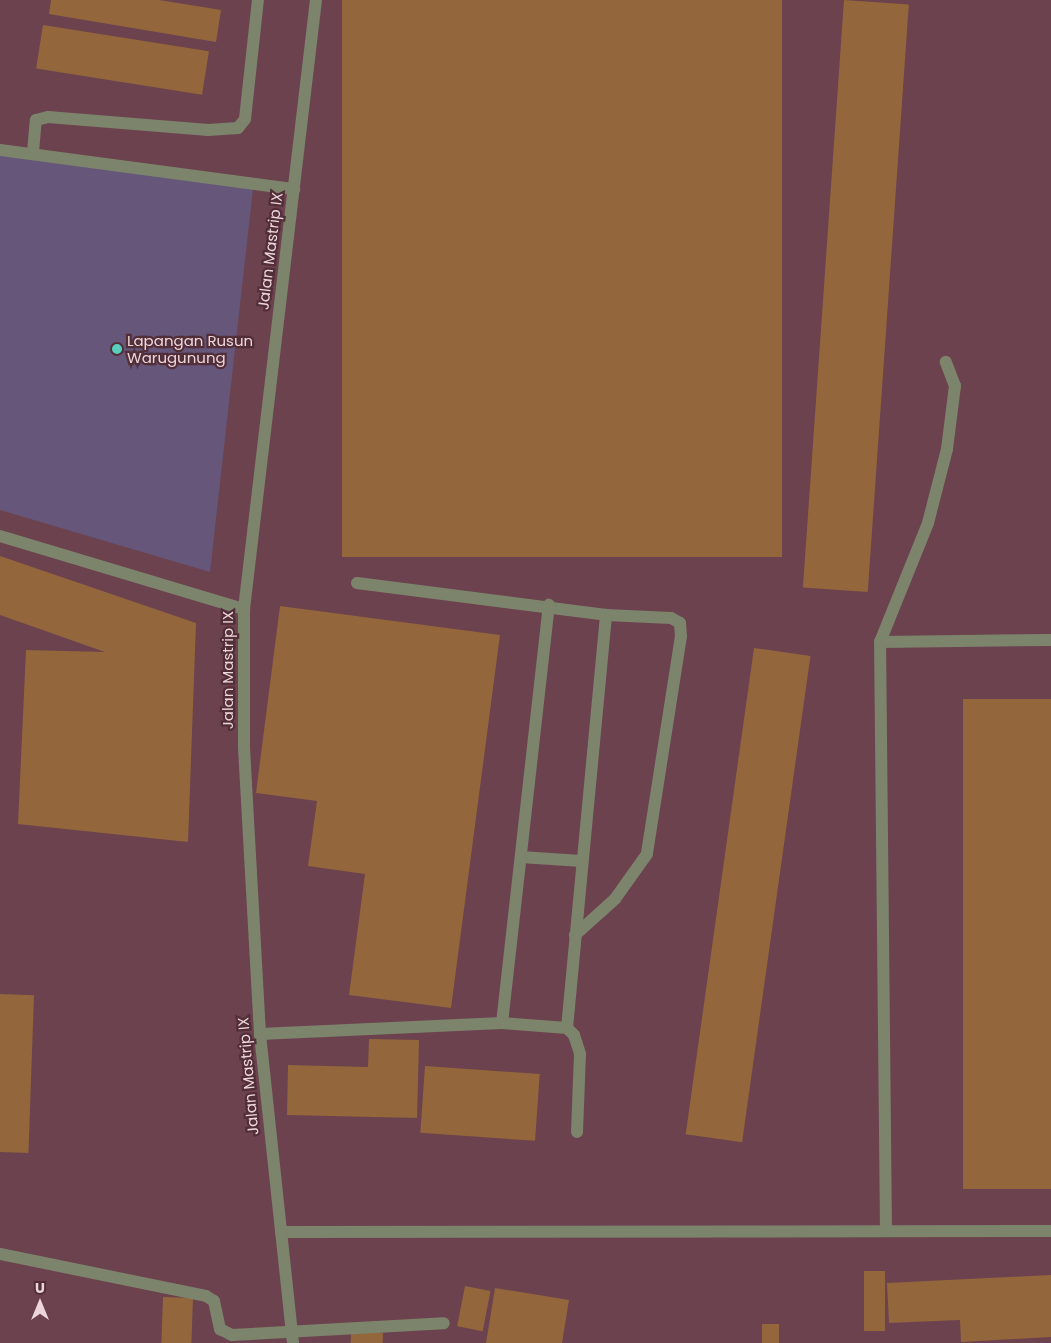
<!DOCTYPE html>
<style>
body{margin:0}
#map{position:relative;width:1051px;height:1343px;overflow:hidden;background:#5d3942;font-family:Poppins,sans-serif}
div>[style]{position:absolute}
.built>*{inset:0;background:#6c424e;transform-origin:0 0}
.green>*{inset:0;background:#65567a}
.building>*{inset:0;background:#93663c;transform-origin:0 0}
.minor>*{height:12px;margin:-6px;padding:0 6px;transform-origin:6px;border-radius:6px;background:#7c846c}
.dots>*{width:14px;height:14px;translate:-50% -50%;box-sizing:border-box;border:2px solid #512e38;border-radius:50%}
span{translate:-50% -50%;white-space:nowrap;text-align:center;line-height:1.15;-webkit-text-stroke:4.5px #512e38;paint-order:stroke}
.street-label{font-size:15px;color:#edd6db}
.poi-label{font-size:15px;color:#edd6db}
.left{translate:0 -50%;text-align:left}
.north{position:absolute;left:15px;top:1278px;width:50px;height:50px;-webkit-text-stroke:4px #512e38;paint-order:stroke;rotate:0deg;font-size:14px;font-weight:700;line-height:20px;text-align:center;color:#edd6db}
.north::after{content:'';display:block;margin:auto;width:18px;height:22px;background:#edd6db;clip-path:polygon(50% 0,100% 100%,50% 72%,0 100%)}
</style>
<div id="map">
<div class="built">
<i style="left:0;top:0;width:1051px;height:1343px"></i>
</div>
<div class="green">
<i style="clip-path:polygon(0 153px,253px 189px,210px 572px,0 510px)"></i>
</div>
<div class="building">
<i style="clip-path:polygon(51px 0,159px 0,221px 10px,216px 42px,49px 14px)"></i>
<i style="left:342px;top:0;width:440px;height:557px"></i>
<i style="left:844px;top:0;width:65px;height:589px;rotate:4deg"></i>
<i style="left:43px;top:25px;width:168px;height:44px;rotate:9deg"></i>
<i style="clip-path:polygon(0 556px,196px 623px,188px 842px,18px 824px,26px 650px,105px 652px,0 615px)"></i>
<i style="clip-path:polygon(280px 606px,500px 635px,451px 1008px,349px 995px,365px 874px,308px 866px,317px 801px,256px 793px)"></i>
<i style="left:754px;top:648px;width:57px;height:491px;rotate:8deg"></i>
<i style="left:1051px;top:699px;width:490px;height:88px;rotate:90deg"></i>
<i style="left:0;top:994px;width:34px;height:158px;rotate:2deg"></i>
<i style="clip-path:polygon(369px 1039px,419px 1040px,417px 1118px,287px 1115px,288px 1065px,368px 1067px)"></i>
<i style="left:425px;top:1066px;width:115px;height:67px;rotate:4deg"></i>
<i style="left:864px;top:1271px;width:21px;height:60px"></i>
<i style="clip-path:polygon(1051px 1275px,1051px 1337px,961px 1342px,960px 1320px,889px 1323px,887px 1283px)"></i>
<i style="left:465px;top:1286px;width:26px;height:41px;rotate:11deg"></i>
<i style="clip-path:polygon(495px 1288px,569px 1300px,562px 1343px,486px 1343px)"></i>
<i style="left:163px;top:1297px;width:30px;height:46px;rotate:2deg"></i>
<i style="left:762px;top:1324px;width:17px;height:19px"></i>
<i style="left:351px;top:1332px;width:32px;height:11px;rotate:2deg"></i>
</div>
<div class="minor">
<i style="left:0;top:150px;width:297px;rotate:7.6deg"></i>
<i style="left:33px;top:152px;width:32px;rotate:-85deg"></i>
<i style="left:36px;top:120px;width:12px;rotate:-14deg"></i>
<i style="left:48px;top:117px;width:161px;rotate:4.6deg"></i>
<i style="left:208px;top:130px;width:30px;rotate:-4deg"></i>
<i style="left:238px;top:128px;width:11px;rotate:-52deg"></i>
<i style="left:245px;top:119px;width:120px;rotate:-83.8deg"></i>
<i style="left:0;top:536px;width:255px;rotate:16.7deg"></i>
<i style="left:357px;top:583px;width:251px;rotate:7.3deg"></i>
<i style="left:606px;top:615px;width:65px;rotate:2.6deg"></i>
<i style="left:671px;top:618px;width:10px;rotate:29deg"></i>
<i style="left:680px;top:623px;width:13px;rotate:86deg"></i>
<i style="left:681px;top:636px;width:221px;rotate:98.9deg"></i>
<i style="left:647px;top:854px;width:55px;rotate:125.4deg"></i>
<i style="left:615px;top:899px;width:54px;rotate:138deg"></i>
<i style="left:880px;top:642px;width:128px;rotate:-68deg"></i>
<i style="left:928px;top:523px;width:76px;rotate:-75.6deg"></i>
<i style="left:947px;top:449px;width:64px;rotate:-82.8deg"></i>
<i style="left:955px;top:386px;width:26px;rotate:-111deg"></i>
<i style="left:521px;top:857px;width:60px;rotate:3.8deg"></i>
<i style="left:502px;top:1023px;width:421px;rotate:-83.6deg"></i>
<i style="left:567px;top:1028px;width:415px;rotate:-84.6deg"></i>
<i style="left:260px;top:1034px;width:242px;rotate:-2.6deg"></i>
<i style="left:502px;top:1023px;width:65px;rotate:4.4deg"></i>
<i style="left:567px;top:1028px;width:10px;rotate:45deg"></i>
<i style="left:574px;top:1035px;width:20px;rotate:72deg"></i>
<i style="left:580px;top:1054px;width:78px;rotate:92.2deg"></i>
<i style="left:886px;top:1231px;width:589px;rotate:-90.58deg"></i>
<i style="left:880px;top:642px;width:171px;rotate:-0.7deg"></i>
<i style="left:281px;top:1232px;width:770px;rotate:-0.07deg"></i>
<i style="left:0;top:1254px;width:210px;rotate:11.5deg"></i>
<i style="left:206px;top:1296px;width:9px;rotate:32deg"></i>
<i style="left:214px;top:1301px;width:29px;rotate:78deg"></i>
<i style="left:220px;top:1329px;width:13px;rotate:27deg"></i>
<i style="left:232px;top:1335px;width:212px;rotate:-3.2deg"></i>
<i style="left:293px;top:1343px;width:311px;rotate:-96.1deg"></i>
<i style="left:260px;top:1034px;width:286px;rotate:-93.2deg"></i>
<i style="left:244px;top:748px;width:139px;rotate:-90deg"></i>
<i style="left:244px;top:609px;width:613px;rotate:-83.26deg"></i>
</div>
<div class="dots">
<i style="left:117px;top:349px;background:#59cebe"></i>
</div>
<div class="street-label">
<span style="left:270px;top:251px;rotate:-83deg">Jalan Mastrip IX</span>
<span style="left:228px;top:670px;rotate:-90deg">Jalan Mastrip IX</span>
<span style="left:248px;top:1076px;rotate:-95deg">Jalan Mastrip IX</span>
</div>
<div class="poi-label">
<span class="left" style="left:127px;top:349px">Lapangan Rusun<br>Warugunung</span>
</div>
<div class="north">U</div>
</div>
